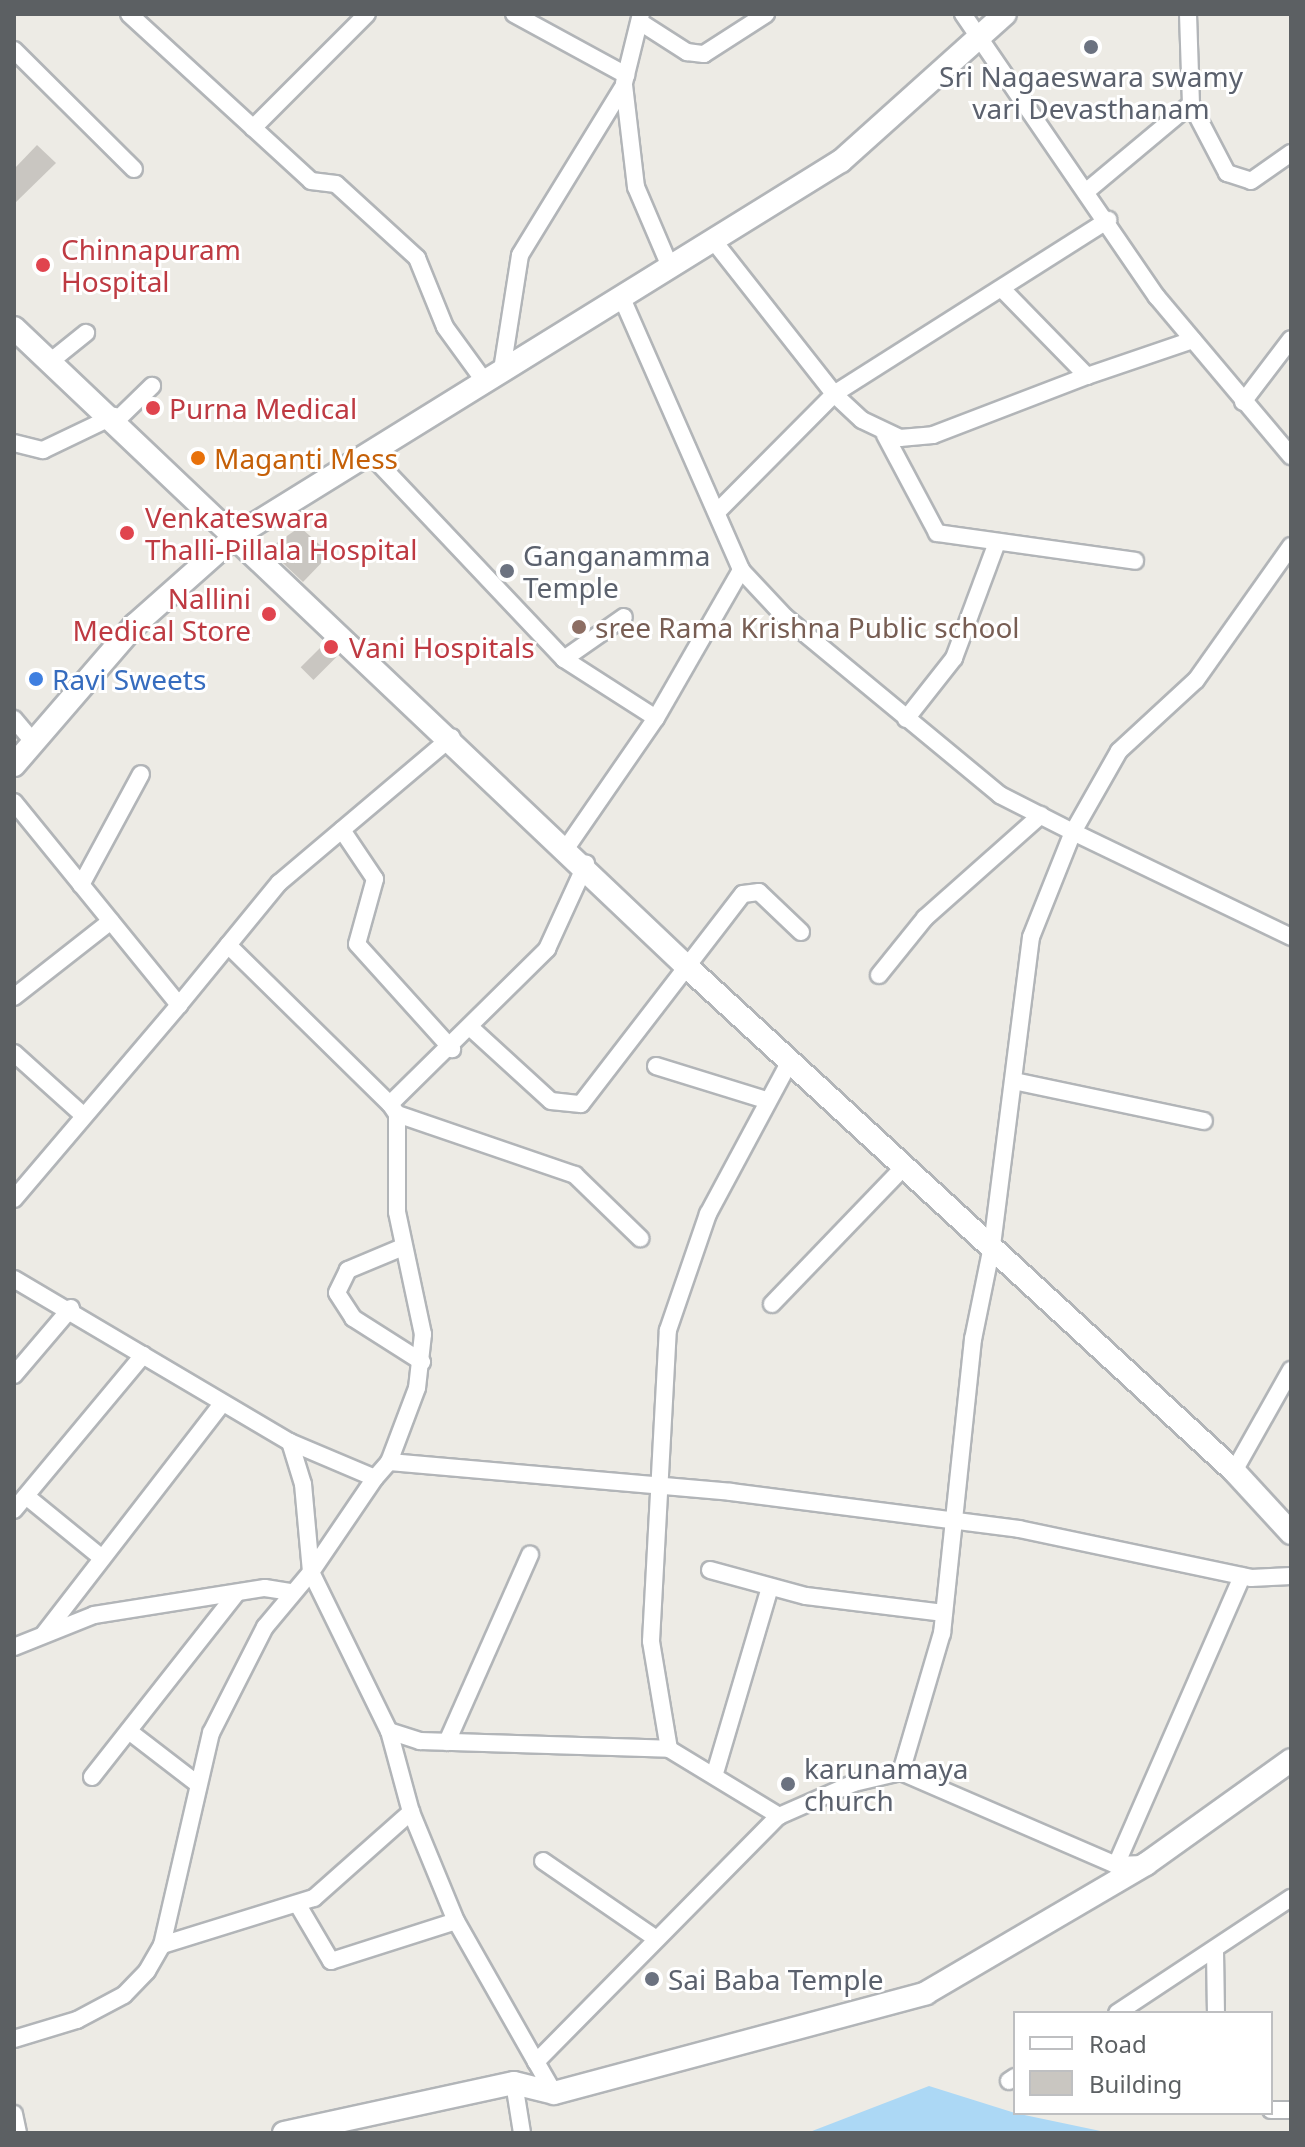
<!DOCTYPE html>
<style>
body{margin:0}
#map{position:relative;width:1305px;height:2147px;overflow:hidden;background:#edebe5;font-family:"Noto Sans",sans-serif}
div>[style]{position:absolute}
.water>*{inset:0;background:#acd8f5}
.building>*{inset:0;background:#c9c6c1;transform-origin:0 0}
.roads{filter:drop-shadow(2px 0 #b2b5b8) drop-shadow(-2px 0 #b2b5b8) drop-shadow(0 2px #b2b5b8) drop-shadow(0 -2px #b2b5b8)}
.minor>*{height:16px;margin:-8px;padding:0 8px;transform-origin:8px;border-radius:8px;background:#fff}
.tertiary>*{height:22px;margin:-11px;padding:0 11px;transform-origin:11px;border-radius:11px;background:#fff}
.dots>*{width:22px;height:22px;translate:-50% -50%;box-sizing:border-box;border:4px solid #fff;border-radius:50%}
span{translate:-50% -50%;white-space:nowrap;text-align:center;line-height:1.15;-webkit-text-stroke:6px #fff;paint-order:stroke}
.worship-label{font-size:28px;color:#5b616d}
.left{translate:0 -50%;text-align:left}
.health-label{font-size:28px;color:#be3a42}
.right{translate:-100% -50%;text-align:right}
.food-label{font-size:28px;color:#c56008}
.education-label{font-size:28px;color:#785e54}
.shop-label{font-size:28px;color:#366cbe}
.frame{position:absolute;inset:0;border:16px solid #5c6063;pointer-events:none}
.legend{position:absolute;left:1013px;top:2011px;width:260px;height:104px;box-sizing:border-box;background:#fff;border:2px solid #bebfc1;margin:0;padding:10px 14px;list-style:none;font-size:24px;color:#5c6063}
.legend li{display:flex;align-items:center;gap:16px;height:40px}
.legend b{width:40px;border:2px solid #bebfc1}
</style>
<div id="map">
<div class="water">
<i style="clip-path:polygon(929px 2086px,1015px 2113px,1110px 2133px,807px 2133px)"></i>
</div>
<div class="building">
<i style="clip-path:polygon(37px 145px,56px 163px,14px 204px,14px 169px)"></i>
<i style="clip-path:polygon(300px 527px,330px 554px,303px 582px,268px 549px)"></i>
<i style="left:329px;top:639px;width:18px;height:40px;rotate:45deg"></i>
</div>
<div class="roads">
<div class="minor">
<i style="left:129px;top:14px;width:247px;rotate:42.5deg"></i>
<i style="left:311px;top:181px;width:25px;rotate:7deg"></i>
<i style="left:336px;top:184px;width:110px;rotate:42.4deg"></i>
<i style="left:417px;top:258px;width:74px;rotate:67.9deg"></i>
<i style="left:445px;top:327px;width:68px;rotate:54deg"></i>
<i style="left:514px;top:14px;width:128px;rotate:28.6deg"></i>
<i style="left:963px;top:14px;width:343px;rotate:55.6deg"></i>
<i style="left:1157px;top:297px;width:208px;rotate:49.9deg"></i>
<i style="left:1188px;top:14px;width:90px;rotate:88.1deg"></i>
<i style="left:1191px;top:104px;width:78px;rotate:62.4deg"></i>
<i style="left:1227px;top:173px;width:25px;rotate:18deg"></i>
<i style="left:1251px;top:181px;width:49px;rotate:-35deg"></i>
<i style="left:640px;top:22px;width:56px;rotate:32.6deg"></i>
<i style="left:687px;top:52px;width:17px;rotate:7deg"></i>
<i style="left:704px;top:54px;width:74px;rotate:-32.8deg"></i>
<i style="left:14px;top:50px;width:169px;rotate:44.8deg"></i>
<i style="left:624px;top:83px;width:71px;rotate:-76.2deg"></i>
<i style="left:253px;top:128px;width:161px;rotate:-45deg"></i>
<i style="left:1088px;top:190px;width:134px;rotate:-39.9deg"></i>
<i style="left:713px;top:240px;width:196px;rotate:51.8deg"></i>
<i style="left:834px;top:394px;width:38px;rotate:43deg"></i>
<i style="left:862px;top:420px;width:42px;rotate:25.3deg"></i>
<i style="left:900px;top:438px;width:33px;rotate:-5deg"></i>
<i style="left:933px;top:435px;width:165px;rotate:-21deg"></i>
<i style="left:1087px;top:376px;width:122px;rotate:-134.3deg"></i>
<i style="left:621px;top:296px;width:299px;rotate:66.3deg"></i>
<i style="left:741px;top:570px;width:64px;rotate:46.9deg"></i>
<i style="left:785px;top:617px;width:279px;rotate:39.6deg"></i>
<i style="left:1000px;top:795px;width:82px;rotate:26.9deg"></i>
<i style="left:1073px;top:832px;width:113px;rotate:111.8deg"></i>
<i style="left:1031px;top:937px;width:311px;rotate:97.2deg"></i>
<i style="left:992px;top:1246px;width:95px;rotate:101.5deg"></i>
<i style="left:973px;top:1339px;width:296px;rotate:96deg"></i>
<i style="left:942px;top:1633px;width:145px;rotate:106.4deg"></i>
<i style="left:51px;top:361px;width:45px;rotate:-38.7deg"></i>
<i style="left:502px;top:370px;width:116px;rotate:-81.1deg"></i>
<i style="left:520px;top:255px;width:199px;rotate:-58.5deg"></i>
<i style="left:624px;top:85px;width:103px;rotate:83.3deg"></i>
<i style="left:636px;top:187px;width:82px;rotate:66.9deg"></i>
<i style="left:1087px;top:376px;width:112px;rotate:-18.8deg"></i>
<i style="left:1243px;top:402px;width:79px;rotate:-52.7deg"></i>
<i style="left:117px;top:420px;width:49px;rotate:-44.2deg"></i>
<i style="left:885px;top:435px;width:111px;rotate:62deg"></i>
<i style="left:937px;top:533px;width:200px;rotate:8deg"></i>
<i style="left:14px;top:443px;width:30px;rotate:14deg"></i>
<i style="left:43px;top:450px;width:79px;rotate:-25.6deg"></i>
<i style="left:369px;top:453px;width:284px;rotate:46.6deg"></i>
<i style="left:564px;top:659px;width:73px;rotate:-35deg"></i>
<i style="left:719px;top:510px;width:163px;rotate:-45.2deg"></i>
<i style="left:834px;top:394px;width:325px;rotate:-32.4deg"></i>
<i style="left:1291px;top:546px;width:164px;rotate:125.3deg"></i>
<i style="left:1196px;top:680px;width:105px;rotate:137.3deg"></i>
<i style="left:1119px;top:751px;width:93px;rotate:119.6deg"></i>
<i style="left:1073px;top:832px;width:242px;rotate:25.7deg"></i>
<i style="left:564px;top:659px;width:109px;rotate:32.7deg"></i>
<i style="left:14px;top:719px;width:31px;rotate:50deg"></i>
<i style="left:906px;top:719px;width:78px;rotate:-51.8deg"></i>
<i style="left:954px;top:658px;width:121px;rotate:-69.6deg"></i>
<i style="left:14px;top:802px;width:262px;rotate:50.9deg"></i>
<i style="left:179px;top:1005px;width:158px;rotate:-50.7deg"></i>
<i style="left:279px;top:883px;width:226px;rotate:-40.2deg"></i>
<i style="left:342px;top:830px;width:59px;rotate:56deg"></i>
<i style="left:375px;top:879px;width:67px;rotate:105.5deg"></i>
<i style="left:357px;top:944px;width:142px;rotate:47.9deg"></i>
<i style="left:567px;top:847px;width:157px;rotate:-55.4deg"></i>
<i style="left:656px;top:718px;width:171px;rotate:-60.1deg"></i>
<i style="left:81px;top:885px;width:126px;rotate:-61.6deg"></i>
<i style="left:228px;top:945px;width:227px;rotate:44.5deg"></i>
<i style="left:390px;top:1104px;width:221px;rotate:-44.6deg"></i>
<i style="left:547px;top:949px;width:94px;rotate:-65.4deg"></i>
<i style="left:879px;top:975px;width:73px;rotate:-51.1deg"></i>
<i style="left:925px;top:918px;width:155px;rotate:-41.6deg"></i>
<i style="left:14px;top:997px;width:123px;rotate:-38.1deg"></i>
<i style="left:471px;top:1028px;width:108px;rotate:42.4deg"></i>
<i style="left:551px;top:1101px;width:30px;rotate:6deg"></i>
<i style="left:581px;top:1104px;width:265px;rotate:-52.4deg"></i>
<i style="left:743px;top:894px;width:16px;rotate:-7deg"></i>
<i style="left:759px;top:892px;width:58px;rotate:43.6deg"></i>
<i style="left:14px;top:1053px;width:94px;rotate:42deg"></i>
<i style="left:656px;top:1066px;width:115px;rotate:17.2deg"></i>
<i style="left:1014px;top:1081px;width:194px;rotate:11.9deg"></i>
<i style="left:390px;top:1104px;width:12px;rotate:55deg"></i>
<i style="left:397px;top:1114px;width:98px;rotate:90deg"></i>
<i style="left:397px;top:1212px;width:125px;rotate:78deg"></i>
<i style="left:423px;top:1334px;width:54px;rotate:96.3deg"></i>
<i style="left:417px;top:1388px;width:79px;rotate:110.7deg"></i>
<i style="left:389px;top:1462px;width:343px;rotate:5deg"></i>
<i style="left:731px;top:1492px;width:290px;rotate:7.3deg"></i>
<i style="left:1019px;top:1529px;width:237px;rotate:11.9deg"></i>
<i style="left:1251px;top:1578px;width:40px;rotate:-2.9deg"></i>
<i style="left:397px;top:1114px;width:188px;rotate:18.9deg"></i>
<i style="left:575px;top:1175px;width:91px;rotate:44.1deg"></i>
<i style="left:14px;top:1199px;width:255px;rotate:-49.6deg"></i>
<i style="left:403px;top:1247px;width:60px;rotate:157.3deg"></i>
<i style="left:348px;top:1270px;width:25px;rotate:116deg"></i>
<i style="left:337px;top:1293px;width:30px;rotate:57deg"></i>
<i style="left:353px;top:1318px;width:82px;rotate:32.5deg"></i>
<i style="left:14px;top:1279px;width:321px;rotate:30.6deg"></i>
<i style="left:290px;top:1442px;width:92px;rotate:23deg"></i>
<i style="left:375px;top:1478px;width:21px;rotate:-49deg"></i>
<i style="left:772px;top:1304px;width:190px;rotate:-46.1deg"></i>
<i style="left:14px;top:1375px;width:88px;rotate:-49.6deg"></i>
<i style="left:290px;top:1442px;width:44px;rotate:72.8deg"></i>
<i style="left:303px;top:1484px;width:88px;rotate:84.8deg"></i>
<i style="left:311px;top:1572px;width:114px;rotate:-55.8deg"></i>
<i style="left:1234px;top:1471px;width:116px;rotate:-60.6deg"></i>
<i style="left:26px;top:1496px;width:98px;rotate:39.2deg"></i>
<i style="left:14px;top:1510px;width:202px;rotate:-50.2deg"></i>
<i style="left:710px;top:1570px;width:99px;rotate:15.2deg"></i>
<i style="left:806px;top:1596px;width:139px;rotate:7deg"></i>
<i style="left:44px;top:1634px;width:288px;rotate:-52.3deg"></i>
<i style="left:14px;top:1647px;width:86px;rotate:-21.8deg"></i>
<i style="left:94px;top:1615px;width:173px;rotate:-9deg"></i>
<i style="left:265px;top:1588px;width:25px;rotate:9deg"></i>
<i style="left:389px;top:1731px;width:84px;rotate:74.8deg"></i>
<i style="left:411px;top:1812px;width:118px;rotate:67.6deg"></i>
<i style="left:456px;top:1921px;width:162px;rotate:60.4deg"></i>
<i style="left:130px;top:1732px;width:82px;rotate:37.6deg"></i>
<i style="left:447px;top:1742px;width:205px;rotate:-66.1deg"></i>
<i style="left:669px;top:1749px;width:129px;rotate:31.3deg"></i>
<i style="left:779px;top:1816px;width:82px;rotate:-23.7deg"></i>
<i style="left:854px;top:1783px;width:48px;rotate:-13.2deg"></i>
<i style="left:901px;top:1772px;width:234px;rotate:23.4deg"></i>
<i style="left:1116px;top:1865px;width:28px;rotate:-2deg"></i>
<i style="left:715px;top:1773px;width:194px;rotate:-73.5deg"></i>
<i style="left:92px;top:1777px;width:234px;rotate:-51.8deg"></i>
<i style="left:543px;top:1861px;width:136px;rotate:34.5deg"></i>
<i style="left:1116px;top:1865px;width:315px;rotate:-66.4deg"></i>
<i style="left:298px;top:1905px;width:65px;rotate:59.5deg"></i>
<i style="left:331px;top:1961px;width:131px;rotate:-17.7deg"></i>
<i style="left:162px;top:1945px;width:159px;rotate:-17.2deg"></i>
<i style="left:314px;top:1898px;width:130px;rotate:-41.6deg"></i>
<i style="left:1215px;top:1951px;width:62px;rotate:89.1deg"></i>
<i style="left:1117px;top:2013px;width:209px;rotate:-33.5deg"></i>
<i style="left:14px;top:2039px;width:66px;rotate:-16.8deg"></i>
<i style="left:77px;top:2020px;width:53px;rotate:-28deg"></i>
<i style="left:124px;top:1995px;width:33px;rotate:-46deg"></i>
<i style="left:147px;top:1971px;width:30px;rotate:-60deg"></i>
<i style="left:162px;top:1945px;width:218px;rotate:-77deg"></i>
<i style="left:211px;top:1733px;width:119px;rotate:-63deg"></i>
<i style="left:265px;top:1627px;width:72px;rotate:-50.1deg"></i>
<i style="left:311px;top:1572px;width:177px;rotate:63.9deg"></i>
<i style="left:389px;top:1731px;width:33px;rotate:18deg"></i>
<i style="left:420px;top:1741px;width:249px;rotate:1.8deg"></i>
<i style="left:669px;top:1749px;width:109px;rotate:-99.5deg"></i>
<i style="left:651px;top:1641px;width:311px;rotate:-86.9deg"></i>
<i style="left:668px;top:1330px;width:123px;rotate:-71deg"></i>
<i style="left:708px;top:1214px;width:174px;rotate:-61.8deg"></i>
<i style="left:1009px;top:2081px;width:7px;rotate:-34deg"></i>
<i style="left:514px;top:2083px;width:51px;rotate:80.9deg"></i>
<i style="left:554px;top:2093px;width:36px;rotate:-120deg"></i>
<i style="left:536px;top:2062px;width:346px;rotate:-45.4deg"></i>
<i style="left:1271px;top:2110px;width:20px"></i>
<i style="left:14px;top:2114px;width:19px;rotate:78deg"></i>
</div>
<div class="tertiary">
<i style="left:14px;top:328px;width:922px;rotate:43.51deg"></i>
<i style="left:683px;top:963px;width:749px;rotate:42.67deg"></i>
<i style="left:1234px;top:1471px;width:84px;rotate:47.4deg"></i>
<i style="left:14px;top:765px;width:185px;rotate:-49.2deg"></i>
<i style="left:135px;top:625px;width:132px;rotate:-41.6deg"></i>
<i style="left:234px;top:537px;width:714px;rotate:-31.78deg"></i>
<i style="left:841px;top:161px;width:220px;rotate:-41.9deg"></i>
<i style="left:284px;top:2133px;width:235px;rotate:-12.3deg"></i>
<i style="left:514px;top:2083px;width:41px;rotate:14deg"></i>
<i style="left:554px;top:2093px;width:385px;rotate:-15deg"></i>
<i style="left:926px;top:1993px;width:255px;rotate:-30.4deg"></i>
<i style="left:1146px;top:1864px;width:178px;rotate:-35.6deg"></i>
</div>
</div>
<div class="dots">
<i style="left:1091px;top:47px;background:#6b7280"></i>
<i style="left:43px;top:265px;background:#e0444e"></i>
<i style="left:153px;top:408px;background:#e0444e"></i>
<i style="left:198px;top:458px;background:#e8710a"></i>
<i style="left:127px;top:533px;background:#e0444e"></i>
<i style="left:507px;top:571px;background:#6b7280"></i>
<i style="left:269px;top:614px;background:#e0444e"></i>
<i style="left:579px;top:627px;background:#8d6e63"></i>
<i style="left:331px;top:647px;background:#e0444e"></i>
<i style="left:36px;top:679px;background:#3f7fe0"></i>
<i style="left:788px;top:1784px;background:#6b7280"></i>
<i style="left:652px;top:1979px;background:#6b7280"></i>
</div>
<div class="worship-label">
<span style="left:1091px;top:92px">Sri Nagaeswara swamy<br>vari Devasthanam</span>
<span class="left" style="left:523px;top:571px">Ganganamma<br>Temple</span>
<span class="left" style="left:804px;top:1784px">karunamaya<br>church</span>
<span class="left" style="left:668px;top:1979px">Sai Baba Temple</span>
</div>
<div class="health-label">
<span class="left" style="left:61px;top:265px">Chinnapuram<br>Hospital</span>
<span class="left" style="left:169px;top:408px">Purna Medical</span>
<span class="left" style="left:145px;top:533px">Venkateswara<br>Thalli-Pillala Hospital</span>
<span class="right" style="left:251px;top:614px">Nallini<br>Medical Store</span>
<span class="left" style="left:349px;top:647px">Vani Hospitals</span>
</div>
<div class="food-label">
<span class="left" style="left:214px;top:458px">Maganti Mess</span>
</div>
<div class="education-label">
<span class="left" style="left:595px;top:627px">sree Rama Krishna Public school</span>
</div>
<div class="shop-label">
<span class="left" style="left:52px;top:679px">Ravi Sweets</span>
</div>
<div class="frame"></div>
<ul class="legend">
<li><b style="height:10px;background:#fff"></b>Road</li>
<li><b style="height:22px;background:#c9c6c1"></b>Building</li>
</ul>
</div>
